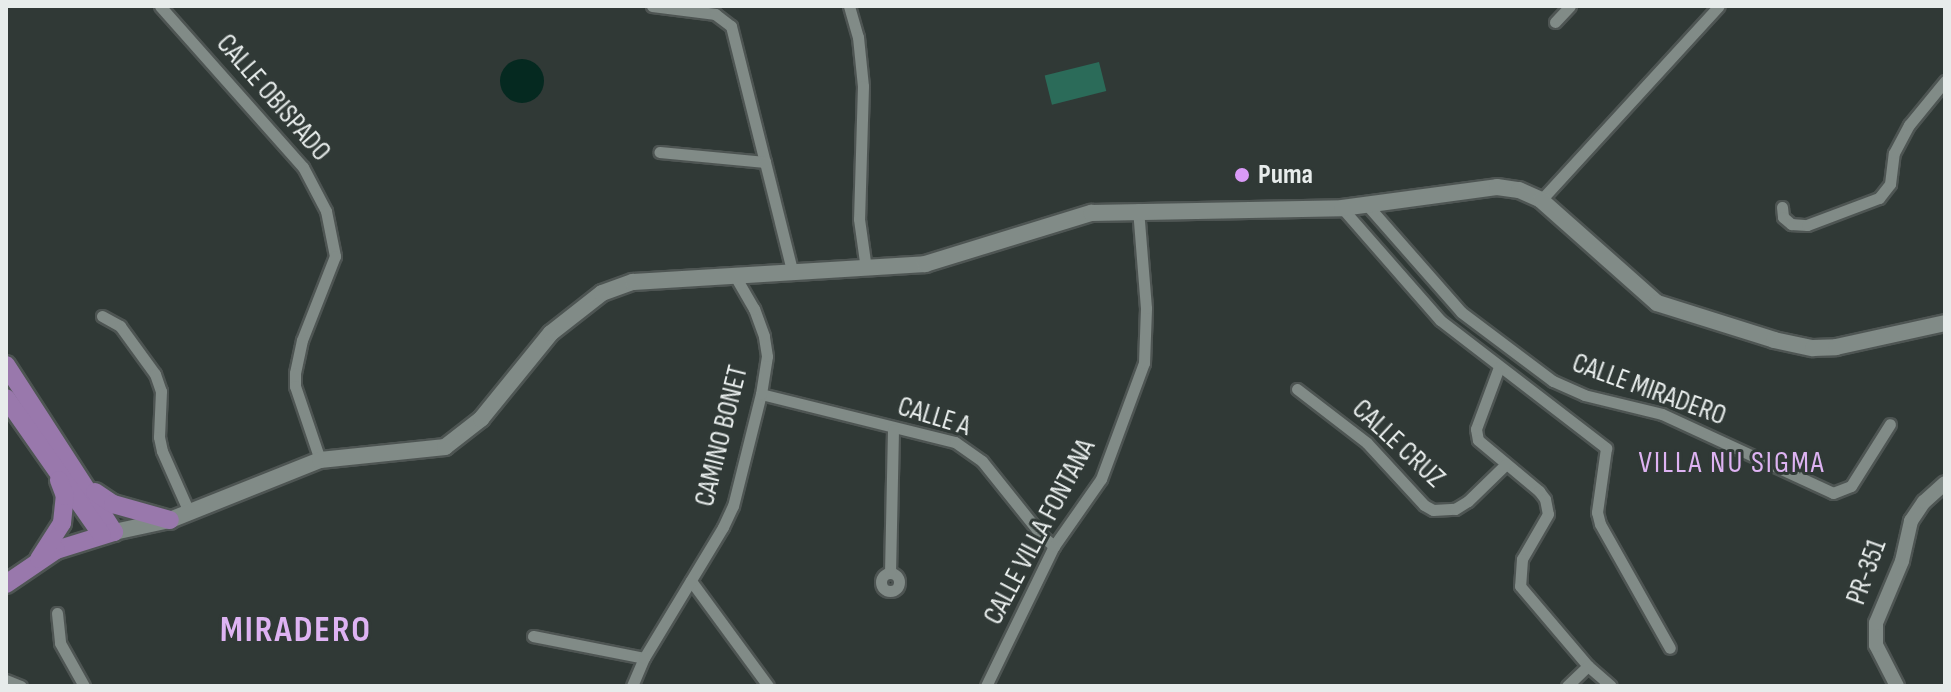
<!DOCTYPE html>
<style>
body{margin:0}
#map{position:relative;width:1951px;height:692px;overflow:hidden;background:#303936;font-family:"Sofia Sans Condensed",sans-serif}
div>[style]{position:absolute}
.green>*{inset:0;background:#2b6b59;transform-origin:0 0}
.water>*{inset:0;background:#052920}
.round{border-radius:50%}
.roads{filter:drop-shadow(2px 0 #4e5553) drop-shadow(-2px 0 #4e5553) drop-shadow(0 2px #4e5553) drop-shadow(0 -2px #4e5553)}
.minor>*{height:11px;margin:-5.5px;padding:0 5.5px;transform-origin:5.5px;border-radius:5.5px;background:#818b87}
.minor>.ring{margin:-5.5px;padding:0;box-sizing:content-box;background:none;border:11px solid #818b87;border-radius:50%}
.tertiary>*{height:14px;margin:-7px;padding:0 7px;transform-origin:7px;border-radius:7px;background:#818b87}
.secondary>*{height:16px;margin:-8px;padding:0 8px;transform-origin:8px;border-radius:8px;background:#818b87}
.primary>*{height:18px;margin:-9px;padding:0 9px;transform-origin:9px;border-radius:9px;background:#9978ac}
.dots>*{width:22px;height:22px;translate:-50% -50%;box-sizing:border-box;border:4px solid #303936;border-radius:50%}
span{translate:-50% -50%;white-space:nowrap;text-align:center;line-height:1.15;-webkit-text-stroke:6px #303936;paint-order:stroke}
.street-label{font-size:28px;color:#e7eceb}
.poi-label{font-size:28px;color:#e7eceb;font-weight:700}
.left{translate:0 -50%;text-align:left}
.neighbourhood-label{font-size:30px;color:#deb3f3;letter-spacing:2px}
.district-label{font-size:36px;color:#deb3f3;font-weight:700;letter-spacing:2px}
.frame{position:absolute;inset:0;border:8px solid #e7eceb;pointer-events:none}
</style>
<div id="map">
<div class="green">
<i style="left:1099px;top:62px;width:30px;height:56px;rotate:76deg"></i>
</div>
<div class="water">
<i class="round" style="left:500px;top:59px;width:44px;height:44px"></i>
</div>
<div class="roads">
<div class="minor">
<i style="left:160px;top:6px;width:215px;rotate:48.4deg"></i>
<i style="left:303px;top:167px;width:50px;rotate:62.4deg"></i>
<i style="left:326px;top:211px;width:46px;rotate:78.7deg"></i>
<i style="left:335px;top:256px;width:90px;rotate:111.4deg"></i>
<i style="left:302px;top:340px;width:34px;rotate:102deg"></i>
<i style="left:295px;top:373px;width:13px;rotate:90deg"></i>
<i style="left:295px;top:386px;width:78px;rotate:71.3deg"></i>
<i style="left:652px;top:6px;width:64px;rotate:7.2deg"></i>
<i style="left:715px;top:14px;width:20px;rotate:37deg"></i>
<i style="left:731px;top:26px;width:140px;rotate:76deg"></i>
<i style="left:765px;top:162px;width:106px;rotate:-174.6deg"></i>
<i style="left:849px;top:6px;width:32px;rotate:74deg"></i>
<i style="left:858px;top:37px;width:49px;rotate:84.2deg"></i>
<i style="left:863px;top:86px;width:133px;rotate:91.7deg"></i>
<i style="left:859px;top:219px;width:50px;rotate:82deg"></i>
<i style="left:1555px;top:22px;width:22px;rotate:-47deg"></i>
<i style="left:765px;top:162px;width:115px;rotate:76deg"></i>
<i style="left:1541px;top:200px;width:263px;rotate:-47.5deg"></i>
<i style="left:1368px;top:206px;width:141px;rotate:48.7deg"></i>
<i style="left:1461px;top:312px;width:115px;rotate:36.9deg"></i>
<i style="left:1553px;top:381px;width:34px;rotate:24deg"></i>
<i style="left:1584px;top:395px;width:80px;rotate:13.7deg"></i>
<i style="left:1662px;top:414px;width:188px;rotate:24.8deg"></i>
<i style="left:1833px;top:493px;width:19px;rotate:-21deg"></i>
<i style="left:1851px;top:486px;width:73px;rotate:-57.8deg"></i>
<i style="left:1782px;top:207px;width:10px;rotate:84deg"></i>
<i style="left:1783px;top:217px;width:11px;rotate:41deg"></i>
<i style="left:1791px;top:224px;width:16px;rotate:4deg"></i>
<i style="left:1807px;top:225px;width:77px;rotate:-20.6deg"></i>
<i style="left:1879px;top:198px;width:18px;rotate:-52deg"></i>
<i style="left:1890px;top:184px;width:31px;rotate:-83deg"></i>
<i style="left:1894px;top:153px;width:32px;rotate:-62deg"></i>
<i style="left:1909px;top:125px;width:57px;rotate:-50.7deg"></i>
<i style="left:1342px;top:208px;width:149px;rotate:48.8deg"></i>
<i style="left:1440px;top:320px;width:210px;rotate:37.6deg"></i>
<i style="left:1606px;top:448px;width:65px;rotate:98deg"></i>
<i style="left:1597px;top:512px;width:12px;rotate:76deg"></i>
<i style="left:1600px;top:524px;width:142px;rotate:60.6deg"></i>
<i style="left:102px;top:316px;width:21px;rotate:29deg"></i>
<i style="left:120px;top:326px;width:59px;rotate:53.9deg"></i>
<i style="left:155px;top:374px;width:18px;rotate:71deg"></i>
<i style="left:161px;top:391px;width:46px;rotate:92.5deg"></i>
<i style="left:159px;top:437px;width:14px;rotate:78deg"></i>
<i style="left:162px;top:451px;width:67px;rotate:66.1deg"></i>
<i style="left:1499px;top:367px;width:66px;rotate:110.4deg"></i>
<i style="left:1476px;top:429px;width:11px;rotate:80deg"></i>
<i style="left:1478px;top:440px;width:80px;rotate:39.9deg"></i>
<i style="left:1539px;top:491px;width:10px;rotate:53deg"></i>
<i style="left:1545px;top:499px;width:15px;rotate:79deg"></i>
<i style="left:1548px;top:514px;width:52px;rotate:120deg"></i>
<i style="left:1522px;top:559px;width:27px;rotate:94deg"></i>
<i style="left:1520px;top:586px;width:105px;rotate:49.6deg"></i>
<i style="left:1588px;top:666px;width:30px;rotate:41deg"></i>
<i style="left:1297px;top:389px;width:88px;rotate:37.6deg"></i>
<i style="left:1367px;top:443px;width:84px;rotate:47.4deg"></i>
<i style="left:1424px;top:505px;width:10px;rotate:29deg"></i>
<i style="left:1433px;top:510px;width:22px;rotate:-3deg"></i>
<i style="left:1455px;top:509px;width:15px;rotate:-32deg"></i>
<i style="left:1468px;top:501px;width:52px;rotate:-44.2deg"></i>
<i style="left:761px;top:394px;width:200px;rotate:13.9deg"></i>
<i style="left:955px;top:442px;width:33px;rotate:35deg"></i>
<i style="left:982px;top:461px;width:96px;rotate:51.3deg"></i>
<i style="left:1042px;top:536px;width:16px;rotate:40deg"></i>
<i class="ring" style="left:881px;top:573px;width:7px;height:7px"></i>
<i style="left:890px;top:573px;width:144px;rotate:-88.8deg"></i>
<i style="left:691px;top:581px;width:130px;rotate:53.7deg"></i>
<i style="left:57px;top:613px;width:30px;rotate:84deg"></i>
<i style="left:60px;top:643px;width:49px;rotate:60.8deg"></i>
<i style="left:533px;top:636px;width:113px;rotate:11.2deg"></i>
<i style="left:6px;top:680px;width:16px;rotate:22deg"></i>
<i style="left:632px;top:686px;width:30px;rotate:-67deg"></i>
<i style="left:644px;top:658px;width:153px;rotate:-58.9deg"></i>
<i style="left:723px;top:527px;width:23px;rotate:-65deg"></i>
<i style="left:733px;top:506px;width:115px;rotate:-76deg"></i>
<i style="left:761px;top:394px;width:38px;rotate:-81deg"></i>
<i style="left:767px;top:356px;width:20px;rotate:-99deg"></i>
<i style="left:764px;top:336px;width:29px;rotate:-110deg"></i>
<i style="left:754px;top:309px;width:38px;rotate:-120deg"></i>
<i style="left:986px;top:686px;width:156px;rotate:-64.1deg"></i>
<i style="left:1054px;top:546px;width:82px;rotate:-55deg"></i>
<i style="left:1101px;top:479px;width:124px;rotate:-69.7deg"></i>
<i style="left:1144px;top:363px;width:55px;rotate:-87.9deg"></i>
<i style="left:1146px;top:308px;width:99px;rotate:-94.6deg"></i>
<i style="left:1567px;top:686px;width:29px;rotate:-44deg"></i>
</div>
<div class="tertiary">
<i style="left:1897px;top:686px;width:46px;rotate:-117.1deg"></i>
<i style="left:1876px;top:645px;width:22px;rotate:-90deg"></i>
<i style="left:1876px;top:623px;width:67px;rotate:-67.2deg"></i>
<i style="left:1902px;top:561px;width:41px;rotate:-77.3deg"></i>
<i style="left:1911px;top:521px;width:23px;rotate:-56deg"></i>
<i style="left:1924px;top:502px;width:28px;rotate:-42deg"></i>
</div>
<div class="secondary">
<i style="left:114px;top:532px;width:57px;rotate:-12.1deg"></i>
<i style="left:170px;top:520px;width:162px;rotate:-21.8deg"></i>
<i style="left:320px;top:460px;width:126px;rotate:-5.9deg"></i>
<i style="left:445px;top:447px;width:46px;rotate:-37.9deg"></i>
<i style="left:481px;top:419px;width:111px;rotate:-50.9deg"></i>
<i style="left:551px;top:333px;width:65px;rotate:-38.1deg"></i>
<i style="left:602px;top:293px;width:33px;rotate:-20deg"></i>
<i style="left:633px;top:282px;width:293px;rotate:-3.5deg"></i>
<i style="left:925px;top:264px;width:174px;rotate:-17.1deg"></i>
<i style="left:1091px;top:213px;width:251px;rotate:-1.1deg"></i>
<i style="left:1342px;top:208px;width:156px;rotate:-7.7deg"></i>
<i style="left:1497px;top:187px;width:22px;rotate:8deg"></i>
<i style="left:1519px;top:190px;width:24px;rotate:24deg"></i>
<i style="left:1541px;top:200px;width:155px;rotate:41.6deg"></i>
<i style="left:1657px;top:303px;width:123px;rotate:17.5deg"></i>
<i style="left:1774px;top:340px;width:40px;rotate:12deg"></i>
<i style="left:1813px;top:348px;width:23px;rotate:-2deg"></i>
<i style="left:1836px;top:347px;width:112px;rotate:-12.4deg"></i>
</div>
<div class="primary">
<i style="left:6px;top:365px;width:199px;rotate:57.1deg"></i>
<i style="left:114px;top:532px;width:61px;rotate:162.8deg"></i>
<i style="left:56px;top:550px;width:60px;rotate:145.8deg"></i>
<i style="left:6px;top:398px;width:167px;rotate:55deg"></i>
<i style="left:95px;top:492px;width:22px;rotate:34deg"></i>
<i style="left:113px;top:504px;width:59px;rotate:15.7deg"></i>
<i style="left:39px;top:559px;width:43px;rotate:-57.4deg"></i>
<i style="left:62px;top:523px;width:27px;rotate:-84deg"></i>
<i style="left:65px;top:496px;width:17px;rotate:-111deg"></i>
</div>
</div>
<div class="dots">
<i style="left:1242px;top:175px;background:#da9af7"></i>
</div>
<div class="street-label">
<span style="left:273px;top:98px;rotate:49deg">CALLE OBISPADO</span>
<span style="left:1649px;top:390px;rotate:20deg">CALLE MIRADERO</span>
<span style="left:934px;top:417px;rotate:17deg">CALLE A</span>
<span style="left:722px;top:436px;rotate:-76deg">CAMINO BONET</span>
<span style="left:1398px;top:444px;rotate:43deg">CALLE CRUZ</span>
<span style="left:1040px;top:532px;rotate:-62deg">CALLE VILLA FONTANA</span>
<span style="left:1867px;top:572px;rotate:-70deg">PR-351</span>
</div>
<div class="poi-label">
<span class="left" style="left:1258px;top:175px">Puma</span>
</div>
<div class="neighbourhood-label">
<span style="left:1732px;top:463px">VILLA NU SIGMA</span>
</div>
<div class="district-label">
<span style="left:296px;top:631px">MIRADERO</span>
</div>
<div class="frame"></div>
</div>
